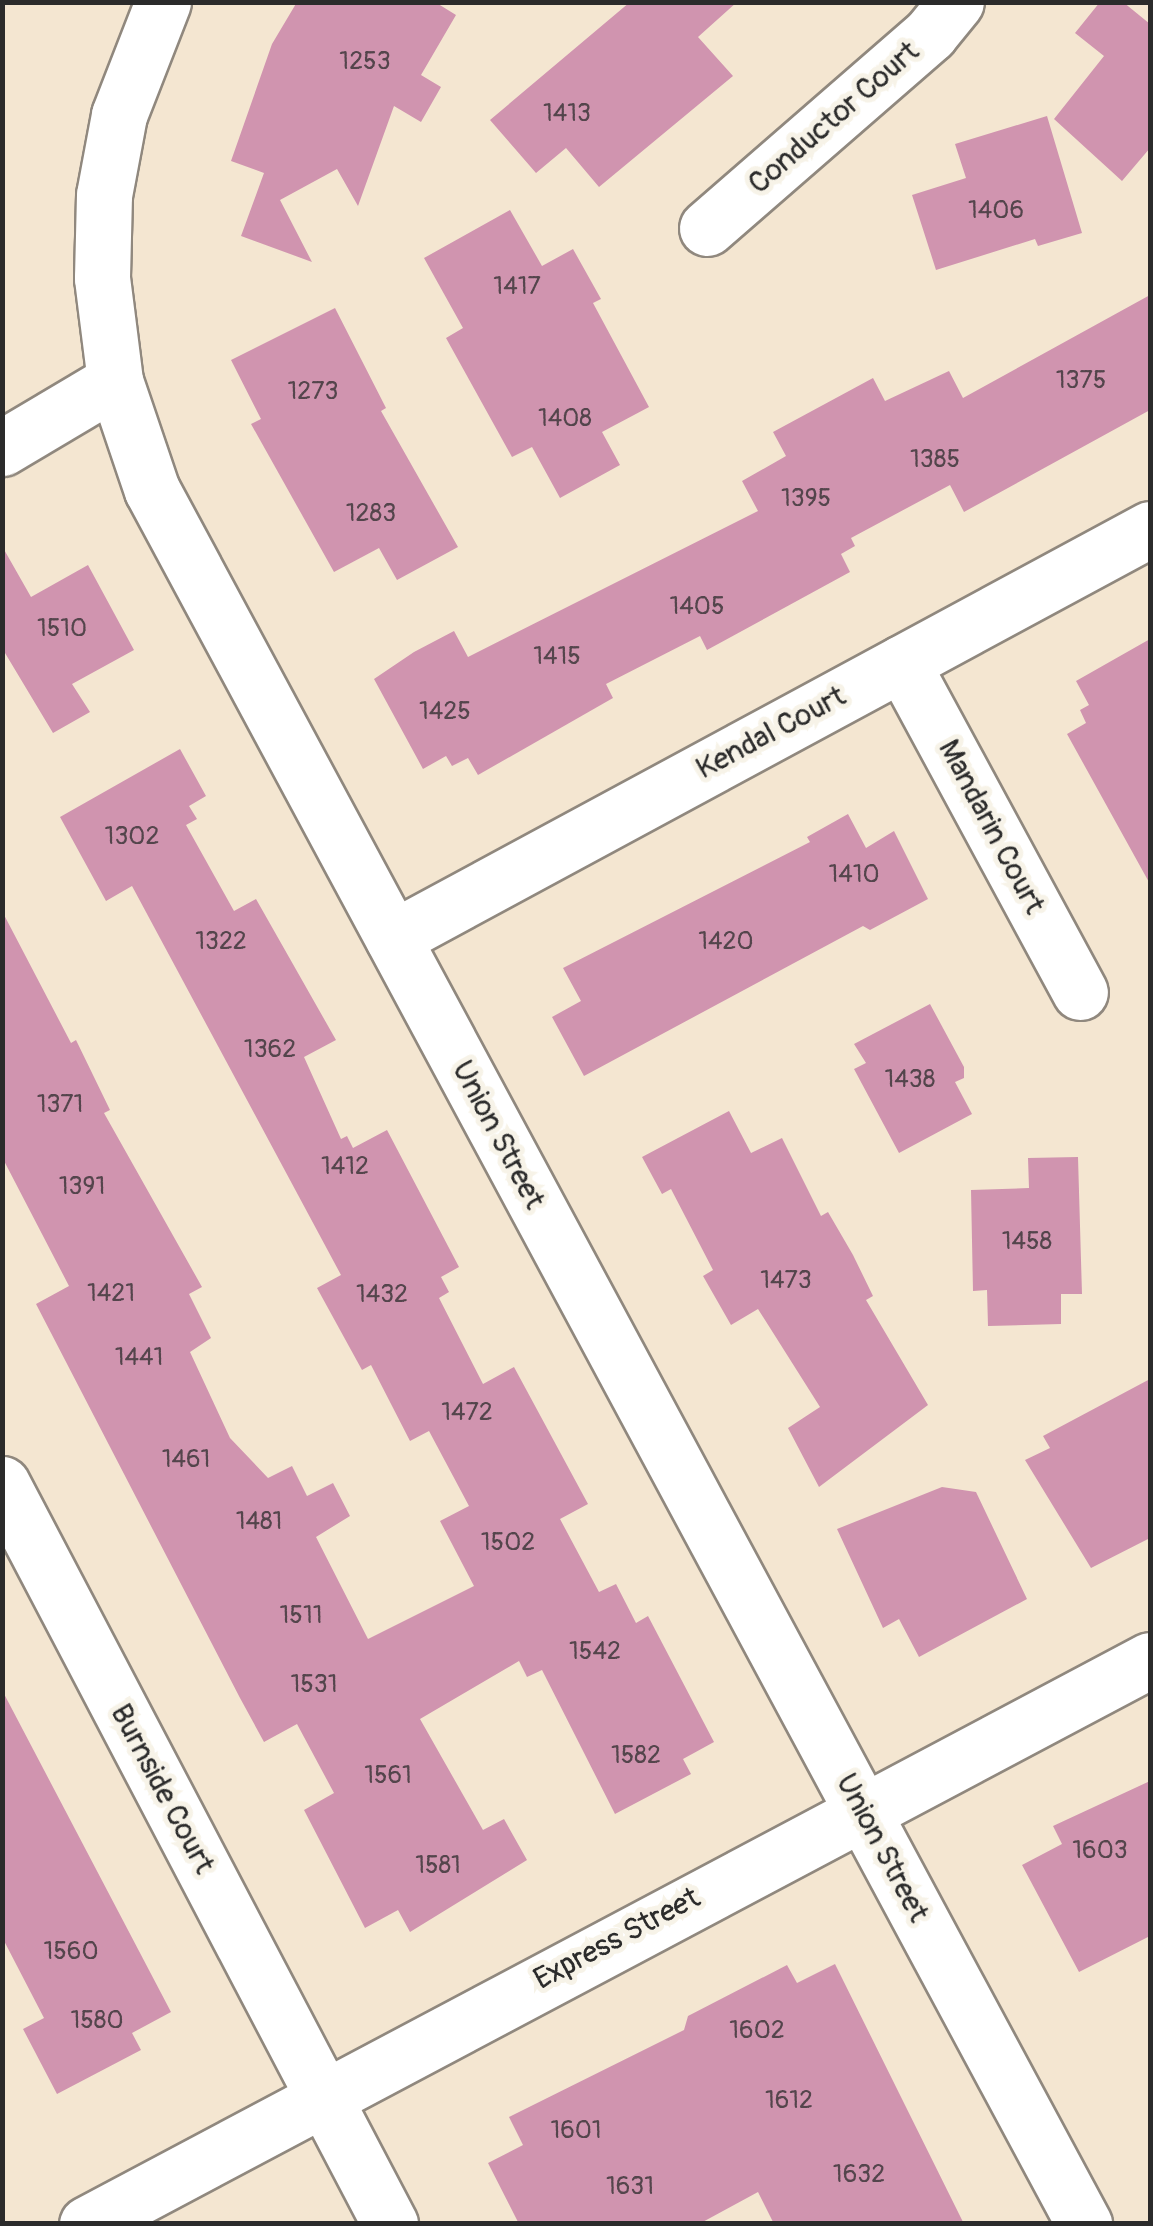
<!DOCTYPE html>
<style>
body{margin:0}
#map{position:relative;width:1153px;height:2226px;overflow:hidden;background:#f4e6d1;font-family:Pangolin,sans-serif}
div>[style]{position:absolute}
.building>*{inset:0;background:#d094af}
.roads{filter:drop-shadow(2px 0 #90887e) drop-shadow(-2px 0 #90887e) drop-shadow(0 2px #90887e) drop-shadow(0 -2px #90887e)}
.minor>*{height:55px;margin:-27.5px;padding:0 27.5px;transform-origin:27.5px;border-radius:27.5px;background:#fff}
span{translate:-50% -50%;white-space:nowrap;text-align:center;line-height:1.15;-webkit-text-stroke:10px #f7f3e8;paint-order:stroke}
.number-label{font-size:25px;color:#54454c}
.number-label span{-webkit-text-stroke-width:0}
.street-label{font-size:30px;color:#2b2b2b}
.frame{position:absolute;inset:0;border:5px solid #2b2b2b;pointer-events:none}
</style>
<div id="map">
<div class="building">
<i style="clip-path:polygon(297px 2px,435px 2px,456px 15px,421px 75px,441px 87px,421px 122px,394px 106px,358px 206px,337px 169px,280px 200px,312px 262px,241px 236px,264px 173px,231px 161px,272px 44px)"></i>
<i style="clip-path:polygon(630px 2px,737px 2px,698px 37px,733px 76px,599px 187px,566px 148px,536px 173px,490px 120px)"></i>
<i style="clip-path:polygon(1100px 2px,1123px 2px,1150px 24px,1150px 148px,1122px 181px,1054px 119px,1104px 56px,1075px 33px)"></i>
<i style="clip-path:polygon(1047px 116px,1082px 233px,1038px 246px,1035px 239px,936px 270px,912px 195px,966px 178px,955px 144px)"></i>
<i style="clip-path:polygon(510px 210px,542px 266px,573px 249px,601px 299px,593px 303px,649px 407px,602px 432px,620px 465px,560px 498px,532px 447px,512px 457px,446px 338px,463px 328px,424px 258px)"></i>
<i style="clip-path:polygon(1150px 295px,1150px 410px,964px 512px,950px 485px,851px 538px,855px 546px,841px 554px,850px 572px,707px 650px,700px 636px,606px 684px,613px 698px,478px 775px,468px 758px,452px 766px,446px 756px,423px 769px,374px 679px,414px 652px,454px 631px,468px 657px,758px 511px,742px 481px,786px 456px,773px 432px,873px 378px,885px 401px,949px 371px,963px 398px)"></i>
<i style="clip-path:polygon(335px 308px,386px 408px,381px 411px,458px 547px,397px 580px,379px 548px,334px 572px,251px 424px,261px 419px,231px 360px)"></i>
<i style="clip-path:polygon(2px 546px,31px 597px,88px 565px,134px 650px,72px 684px,90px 712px,53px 733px,2px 648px)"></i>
<i style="clip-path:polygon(1150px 639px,1150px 884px,1067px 734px,1086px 723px,1080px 710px,1089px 705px,1076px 681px)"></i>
<i style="clip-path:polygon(180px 749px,206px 796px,189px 806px,197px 819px,186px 825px,234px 911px,256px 899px,336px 1040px,304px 1057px,341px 1139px,347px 1136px,353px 1148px,387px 1130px,459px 1267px,441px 1277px,449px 1292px,439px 1298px,483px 1384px,514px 1367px,588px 1504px,560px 1519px,599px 1592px,616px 1584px,636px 1623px,648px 1616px,714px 1742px,683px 1759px,691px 1774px,615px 1814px,542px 1670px,527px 1677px,519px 1661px,420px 1719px,483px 1830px,504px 1819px,527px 1860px,410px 1932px,398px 1910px,365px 1928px,304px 1810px,334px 1793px,297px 1724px,264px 1742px,240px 1698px,36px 1304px,69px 1286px,2px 1157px,2px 911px,71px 1043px,76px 1040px,110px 1110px,104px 1113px,202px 1287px,189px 1294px,211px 1338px,190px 1352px,230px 1438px,268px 1478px,292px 1466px,307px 1496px,333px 1483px,350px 1516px,316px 1537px,368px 1639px,474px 1586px,440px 1521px,469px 1506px,429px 1431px,410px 1441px,371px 1365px,362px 1370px,351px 1350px,317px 1288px,341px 1275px,132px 886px,106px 901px,60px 817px)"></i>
<i style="clip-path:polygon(848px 814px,866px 848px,894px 831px,928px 899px,870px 930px,863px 926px,584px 1076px,552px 1017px,581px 1001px,563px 968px,810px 842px,807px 837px)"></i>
<i style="clip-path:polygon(930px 1004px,964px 1067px,964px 1078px,955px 1082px,972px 1114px,899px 1153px,854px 1069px,866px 1063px,854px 1044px)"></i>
<i style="clip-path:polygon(729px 1111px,751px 1153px,782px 1138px,821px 1216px,828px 1212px,853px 1255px,873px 1296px,866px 1300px,928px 1405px,819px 1487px,788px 1428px,820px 1407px,758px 1309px,731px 1325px,703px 1276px,713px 1270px,671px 1189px,662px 1194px,642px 1157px)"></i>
<i style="clip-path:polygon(1078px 1157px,1082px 1294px,1061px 1294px,1061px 1324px,988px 1326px,987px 1290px,973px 1291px,971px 1190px,1029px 1188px,1028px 1158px)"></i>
<i style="clip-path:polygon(1150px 1379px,1150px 1538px,1091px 1568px,1025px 1460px,1050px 1448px,1043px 1436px)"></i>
<i style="clip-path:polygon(942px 1487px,976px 1492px,1027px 1599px,919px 1657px,899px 1619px,883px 1628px,837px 1529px)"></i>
<i style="clip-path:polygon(2px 1690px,171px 2012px,132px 2033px,141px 2050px,57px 2094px,23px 2029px,44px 2018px,2px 1937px)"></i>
<i style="clip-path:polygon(1150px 1781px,1150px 1936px,1079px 1972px,1022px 1865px,1062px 1844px,1053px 1826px)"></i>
<i style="clip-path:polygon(835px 1964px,964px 2224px,774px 2224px,758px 2192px,699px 2224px,519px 2224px,488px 2163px,523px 2145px,509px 2117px,684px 2030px,688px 2016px,787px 1965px,797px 1983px)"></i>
</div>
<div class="roads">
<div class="minor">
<i style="left:163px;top:2px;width:121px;rotate:111.3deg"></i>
<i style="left:119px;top:115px;width:81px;rotate:100.6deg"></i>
<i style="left:104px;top:195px;width:83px;rotate:91.4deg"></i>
<i style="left:102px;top:278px;width:104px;rotate:82.8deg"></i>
<i style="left:115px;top:381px;width:115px;rotate:71.3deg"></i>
<i style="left:152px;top:490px;width:1969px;rotate:61.74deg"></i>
<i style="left:707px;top:228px;width:296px;rotate:-41deg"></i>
<i style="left:930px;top:34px;width:41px;rotate:-50.9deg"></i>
<i style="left:2px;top:448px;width:131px;rotate:-30.7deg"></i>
<i style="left:902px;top:663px;width:374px;rotate:61.6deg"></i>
<i style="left:393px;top:938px;width:860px;rotate:-28.38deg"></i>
<i style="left:2px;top:1484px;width:836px;rotate:62.33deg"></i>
<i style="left:87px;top:2224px;width:1203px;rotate:-27.95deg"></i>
</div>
</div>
<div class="number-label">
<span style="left:365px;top:62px">1253</span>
<span style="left:567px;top:114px">1413</span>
<span style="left:996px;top:211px">1406</span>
<span style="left:517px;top:287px">1417</span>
<span style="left:1081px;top:381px">1375</span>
<span style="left:313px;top:392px">1273</span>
<span style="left:565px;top:419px">1408</span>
<span style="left:935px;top:460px">1385</span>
<span style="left:806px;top:499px">1395</span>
<span style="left:371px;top:514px">1283</span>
<span style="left:697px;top:607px">1405</span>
<span style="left:62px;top:629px">1510</span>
<span style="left:557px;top:657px">1415</span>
<span style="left:445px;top:712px">1425</span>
<span style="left:132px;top:837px">1302</span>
<span style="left:854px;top:875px">1410</span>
<span style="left:221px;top:942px">1322</span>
<span style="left:726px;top:942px">1420</span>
<span style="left:270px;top:1050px">1362</span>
<span style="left:910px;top:1080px">1438</span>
<span style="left:60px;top:1105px">1371</span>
<span style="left:345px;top:1167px">1412</span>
<span style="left:82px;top:1187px">1391</span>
<span style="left:1027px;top:1242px">1458</span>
<span style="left:786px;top:1281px">1473</span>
<span style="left:111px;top:1294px">1421</span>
<span style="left:382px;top:1295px">1432</span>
<span style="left:139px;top:1358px">1441</span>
<span style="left:467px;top:1413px">1472</span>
<span style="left:186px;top:1460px">1461</span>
<span style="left:259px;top:1522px">1481</span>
<span style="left:508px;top:1543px">1502</span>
<span style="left:301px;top:1616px">1511</span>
<span style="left:595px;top:1652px">1542</span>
<span style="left:314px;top:1685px">1531</span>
<span style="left:636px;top:1756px">1582</span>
<span style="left:388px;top:1776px">1561</span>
<span style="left:1100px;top:1851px">1603</span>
<span style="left:438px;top:1866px">1581</span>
<span style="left:71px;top:1952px">1560</span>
<span style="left:97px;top:2021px">1580</span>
<span style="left:757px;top:2031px">1602</span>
<span style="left:789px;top:2101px">1612</span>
<span style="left:576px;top:2131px">1601</span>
<span style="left:859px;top:2175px">1632</span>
<span style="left:630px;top:2187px">1631</span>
</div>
<div class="street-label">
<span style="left:834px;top:118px;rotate:-41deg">Conductor Court</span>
<span style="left:771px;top:733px;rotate:-28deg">Kendal Court</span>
<span style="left:991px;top:827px;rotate:62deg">Mandarin Court</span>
<span style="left:498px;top:1135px;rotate:62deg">Union Street</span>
<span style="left:162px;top:1789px;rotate:62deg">Burnside Court</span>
<span style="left:882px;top:1848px;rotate:62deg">Union Street</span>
<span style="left:617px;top:1939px;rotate:-28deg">Express Street</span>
</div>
<div class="frame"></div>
</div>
